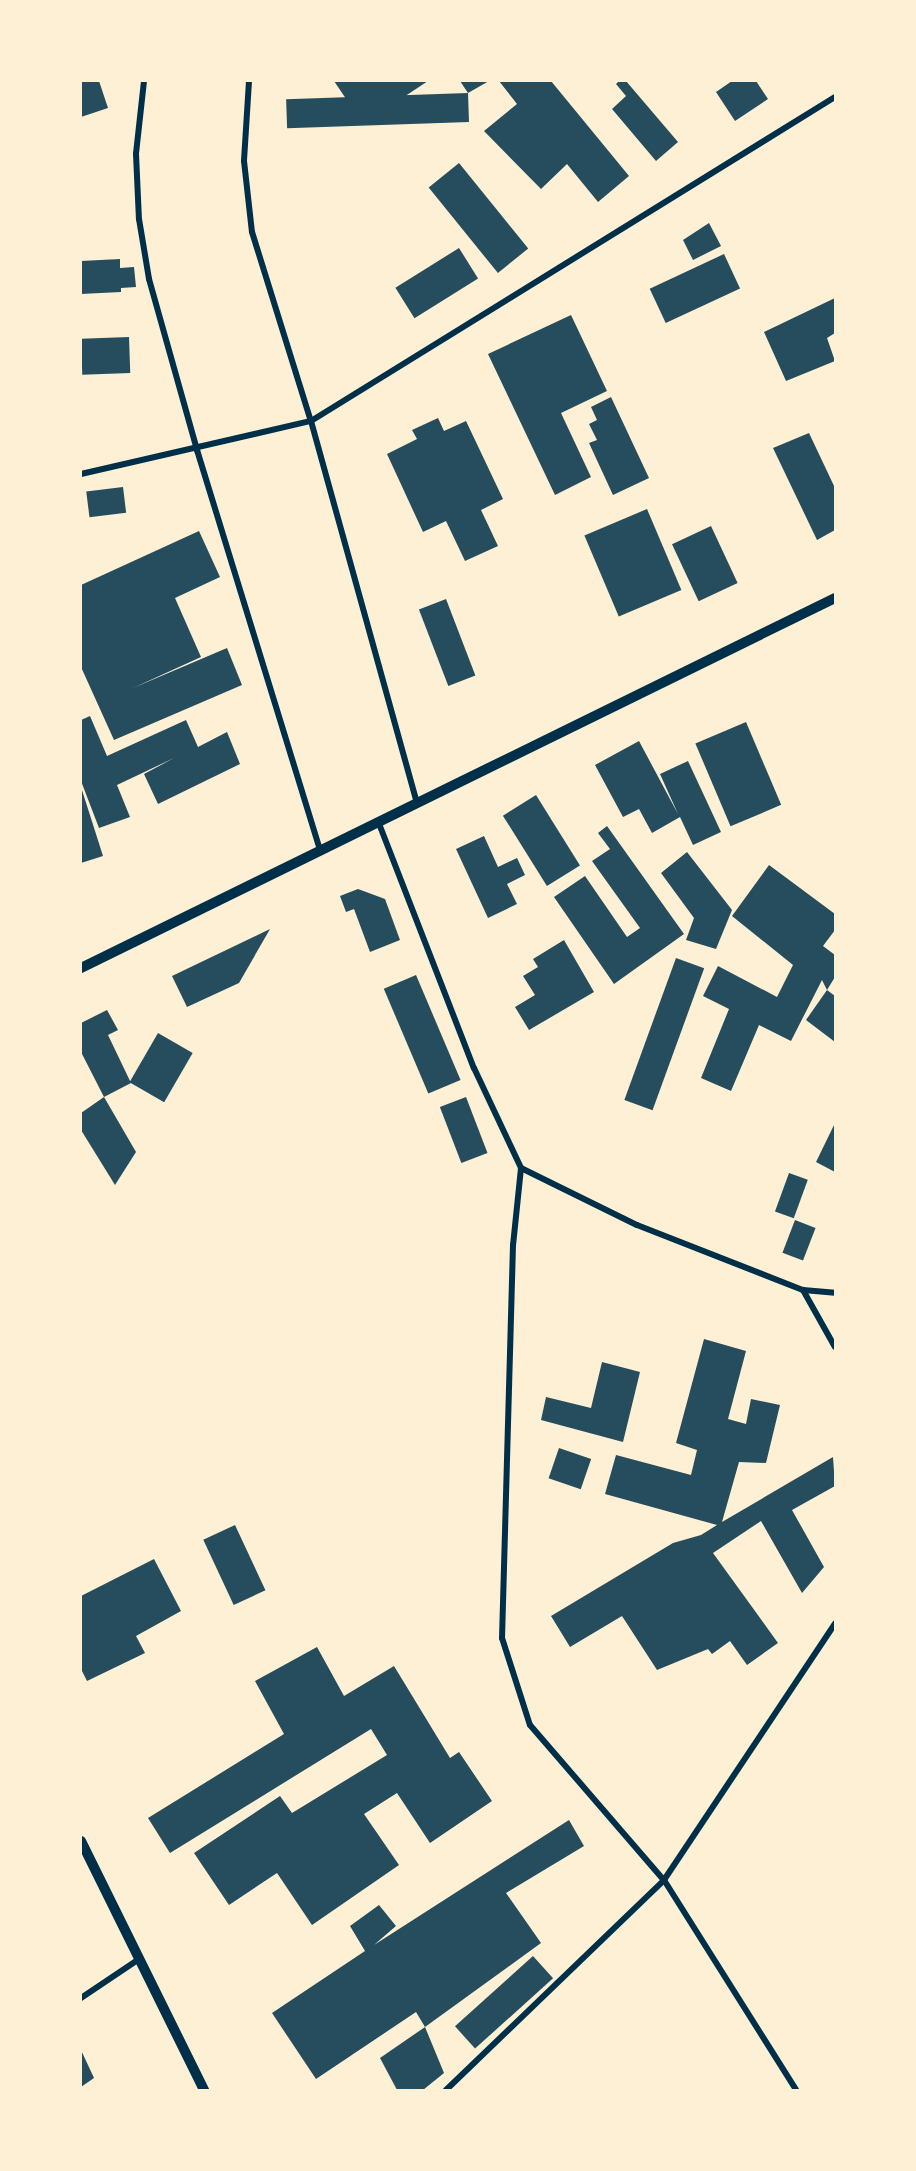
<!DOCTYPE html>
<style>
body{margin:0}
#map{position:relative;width:916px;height:2171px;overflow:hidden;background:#fdf0d5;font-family:"Alegreya Sans",sans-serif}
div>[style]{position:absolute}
.building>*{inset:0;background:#264d5e;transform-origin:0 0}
.minor>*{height:6px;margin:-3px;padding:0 3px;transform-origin:3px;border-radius:3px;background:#003049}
.tertiary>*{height:10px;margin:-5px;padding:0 5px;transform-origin:5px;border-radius:5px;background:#003049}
span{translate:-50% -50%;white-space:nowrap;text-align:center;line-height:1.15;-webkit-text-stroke:5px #fdf0d5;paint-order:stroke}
.frame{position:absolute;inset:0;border:82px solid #fdf0d5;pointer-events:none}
</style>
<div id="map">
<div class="building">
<i style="clip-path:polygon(81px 81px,99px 81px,108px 108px,81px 117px)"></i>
<i style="clip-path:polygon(334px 81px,428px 81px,363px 124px)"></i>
<i style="clip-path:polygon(460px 81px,489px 81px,468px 93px)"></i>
<i style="clip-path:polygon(499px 81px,551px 81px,629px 176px,598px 202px,567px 164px,541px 189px,484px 131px,517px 104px)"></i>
<i style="clip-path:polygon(619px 81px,626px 81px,678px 142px,656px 161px,612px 109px,626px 96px,616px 84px)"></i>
<i style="clip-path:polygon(732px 81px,756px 81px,768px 99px,735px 121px,716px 92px)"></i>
<i style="left:468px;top:93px;width:29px;height:182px;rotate:88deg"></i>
<i style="left:459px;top:163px;width:110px;height:39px;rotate:51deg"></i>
<i style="clip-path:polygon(709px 223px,721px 246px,693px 260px,683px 240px)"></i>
<i style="left:459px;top:248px;width:36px;height:75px;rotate:58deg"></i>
<i style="left:724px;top:254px;width:38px;height:82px;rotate:65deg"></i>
<i style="clip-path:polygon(120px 259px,120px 268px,134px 267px,136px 287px,121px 288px,121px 292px,81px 294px,81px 261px)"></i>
<i style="clip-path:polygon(835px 298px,835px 333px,827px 338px,835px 361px,786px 381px,764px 332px)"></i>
<i style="clip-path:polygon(571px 315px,607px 391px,561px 413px,591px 477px,555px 495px,488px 354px)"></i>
<i style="left:129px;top:337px;width:36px;height:48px;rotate:88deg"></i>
<i style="clip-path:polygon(611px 397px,649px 478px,613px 495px,589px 443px,597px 440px,589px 424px,597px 420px,591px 407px)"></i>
<i style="clip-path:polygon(438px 418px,444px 431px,466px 421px,503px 499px,481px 510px,498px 546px,465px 561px,446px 521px,423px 532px,387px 454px,417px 439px,412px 430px)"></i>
<i style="clip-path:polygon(809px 433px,835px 488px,835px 530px,817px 540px,773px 448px)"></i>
<i style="left:123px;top:487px;width:26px;height:37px;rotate:83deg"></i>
<i style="left:647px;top:509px;width:88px;height:68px;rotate:67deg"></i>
<i style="left:711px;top:526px;width:63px;height:43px;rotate:65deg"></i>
<i style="clip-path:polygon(199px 531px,220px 577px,175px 598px,201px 657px,133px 688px,227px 648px,242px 685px,114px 740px,81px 667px,81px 585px)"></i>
<i style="left:446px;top:599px;width:82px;height:29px;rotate:69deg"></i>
<i style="clip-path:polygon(90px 716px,107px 756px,186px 720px,198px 747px,227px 732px,240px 764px,158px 804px,144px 774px,174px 758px,117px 785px,130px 817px,99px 828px,81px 781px,81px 720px)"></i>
<i style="left:746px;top:722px;width:90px;height:55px;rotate:67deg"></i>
<i style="clip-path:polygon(639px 741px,678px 814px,660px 774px,688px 761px,721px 832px,693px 845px,680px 817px,652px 833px,639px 809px,623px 817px,595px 765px)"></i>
<i style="clip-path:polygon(81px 787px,103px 856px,81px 863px)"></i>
<i style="left:536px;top:795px;width:83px;height:39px;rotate:58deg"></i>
<i style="clip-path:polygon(607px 826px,684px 934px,614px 984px,554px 897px,585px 876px,627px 937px,640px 928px,592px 861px,610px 849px,598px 833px)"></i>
<i style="clip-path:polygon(484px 836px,498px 867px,517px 858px,525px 875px,507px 884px,517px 904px,488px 918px,456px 849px)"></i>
<i style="clip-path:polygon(687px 852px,732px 910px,716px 949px,686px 940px,694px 918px,661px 873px)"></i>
<i style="clip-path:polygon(769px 865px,835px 914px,835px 930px,823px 946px,835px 955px,835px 977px,827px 990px,822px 980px,791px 1041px,759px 1025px,731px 1091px,701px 1078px,729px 1009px,703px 996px,718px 966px,777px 997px,793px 965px,732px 916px)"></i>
<i style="clip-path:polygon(358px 889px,385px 899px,400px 940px,370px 952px,354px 909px,346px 912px,340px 896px)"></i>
<i style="clip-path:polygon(270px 929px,239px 983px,187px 1007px,172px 976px)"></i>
<i style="clip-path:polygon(564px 940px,594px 992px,529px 1030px,515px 1007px,535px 995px,523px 976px,538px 967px,533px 959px)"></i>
<i style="left:676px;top:958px;width:30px;height:151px;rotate:20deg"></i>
<i style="left:416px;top:975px;width:114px;height:35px;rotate:67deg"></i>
<i style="clip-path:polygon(827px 990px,835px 996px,835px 1042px,806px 1020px)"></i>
<i style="clip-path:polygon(107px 1010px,118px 1030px,108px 1035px,131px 1083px,104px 1097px,81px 1052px,81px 1023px)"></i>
<i style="left:158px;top:1033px;width:40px;height:57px;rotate:30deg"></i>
<i style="clip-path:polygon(104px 1097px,136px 1152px,115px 1185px,81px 1130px,81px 1113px)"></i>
<i style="left:466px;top:1097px;width:60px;height:28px;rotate:69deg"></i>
<i style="clip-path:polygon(835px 1123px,835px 1172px,816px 1162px)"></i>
<i style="left:789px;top:1173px;width:20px;height:41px;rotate:20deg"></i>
<i style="left:795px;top:1220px;width:22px;height:35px;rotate:21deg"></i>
<i style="clip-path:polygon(704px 1339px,746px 1351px,728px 1419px,746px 1424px,751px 1399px,780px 1405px,766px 1463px,739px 1462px,722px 1522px,833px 1457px,835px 1486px,792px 1510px,824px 1567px,802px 1593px,761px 1521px,713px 1553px,778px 1643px,747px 1665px,730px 1641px,712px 1654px,708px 1649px,657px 1670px,622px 1616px,570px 1647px,551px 1616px,673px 1543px,701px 1535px,717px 1525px,605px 1494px,616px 1455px,691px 1475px,697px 1450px,676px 1443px)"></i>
<i style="clip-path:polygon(602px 1362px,640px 1372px,623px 1442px,541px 1420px,546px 1397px,591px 1408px)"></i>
<i style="left:559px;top:1448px;width:34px;height:32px;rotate:19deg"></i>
<i style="left:235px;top:1525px;width:72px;height:35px;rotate:65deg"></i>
<i style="clip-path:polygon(154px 1559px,181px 1611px,136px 1636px,145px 1653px,87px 1681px,81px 1669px,81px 1596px)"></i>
<i style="clip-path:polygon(317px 1647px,344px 1696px,394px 1666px,450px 1758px,459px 1752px,492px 1801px,430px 1843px,397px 1793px,364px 1814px,399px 1865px,312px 1925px,277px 1873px,229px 1905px,194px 1853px,280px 1796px,292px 1813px,387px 1755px,371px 1729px,170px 1853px,148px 1818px,284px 1734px,255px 1681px)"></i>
<i style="clip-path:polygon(569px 1820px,584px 1846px,506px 1893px,541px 1943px,425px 2027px,416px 2012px,316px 2079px,272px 2013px,365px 1951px,350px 1926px,379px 1905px,396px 1926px,374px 1945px)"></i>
<i style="left:533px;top:1956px;width:30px;height:105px;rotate:48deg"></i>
<i style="clip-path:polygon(425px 2027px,444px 2073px,423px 2090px,397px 2090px,380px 2058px)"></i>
<i style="clip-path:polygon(81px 2050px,94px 2078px,81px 2087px)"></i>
</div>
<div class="minor">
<i style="left:144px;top:81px;width:73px;rotate:96.3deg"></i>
<i style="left:136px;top:154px;width:65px;rotate:87.4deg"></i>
<i style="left:139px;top:219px;width:61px;rotate:80.5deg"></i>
<i style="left:149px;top:279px;width:178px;rotate:74.3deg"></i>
<i style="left:197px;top:450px;width:418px;rotate:72.9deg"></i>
<i style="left:249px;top:81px;width:80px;rotate:93.6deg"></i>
<i style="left:244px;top:161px;width:71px;rotate:83.6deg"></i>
<i style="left:252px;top:232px;width:198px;rotate:72.7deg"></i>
<i style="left:311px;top:421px;width:395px;rotate:74.5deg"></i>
<i style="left:81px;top:474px;width:236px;rotate:-13deg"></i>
<i style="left:311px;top:421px;width:616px;rotate:-31.73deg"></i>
<i style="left:378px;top:821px;width:265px;rotate:68.8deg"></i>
<i style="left:474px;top:1068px;width:110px;rotate:64.8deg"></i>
<i style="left:521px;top:1168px;width:129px;rotate:26.2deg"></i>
<i style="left:637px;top:1225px;width:178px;rotate:21.4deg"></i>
<i style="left:803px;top:1290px;width:32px;rotate:5deg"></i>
<i style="left:521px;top:1168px;width:77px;rotate:95.9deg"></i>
<i style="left:513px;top:1245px;width:393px;rotate:91.6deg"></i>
<i style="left:502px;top:1638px;width:91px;rotate:72.2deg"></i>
<i style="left:530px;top:1725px;width:205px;rotate:49.2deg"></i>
<i style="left:664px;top:1880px;width:248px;rotate:57.8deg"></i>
<i style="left:803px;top:1290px;width:65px;rotate:60.7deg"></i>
<i style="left:81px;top:1998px;width:70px;rotate:-33.9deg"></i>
<i style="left:446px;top:2090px;width:303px;rotate:-43.9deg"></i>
<i style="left:664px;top:1880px;width:308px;rotate:-56.3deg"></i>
</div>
<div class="tertiary">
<i style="left:81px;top:968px;width:840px;rotate:-26.14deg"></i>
<i style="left:81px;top:1841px;width:278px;rotate:63.7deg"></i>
</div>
<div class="frame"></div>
</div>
